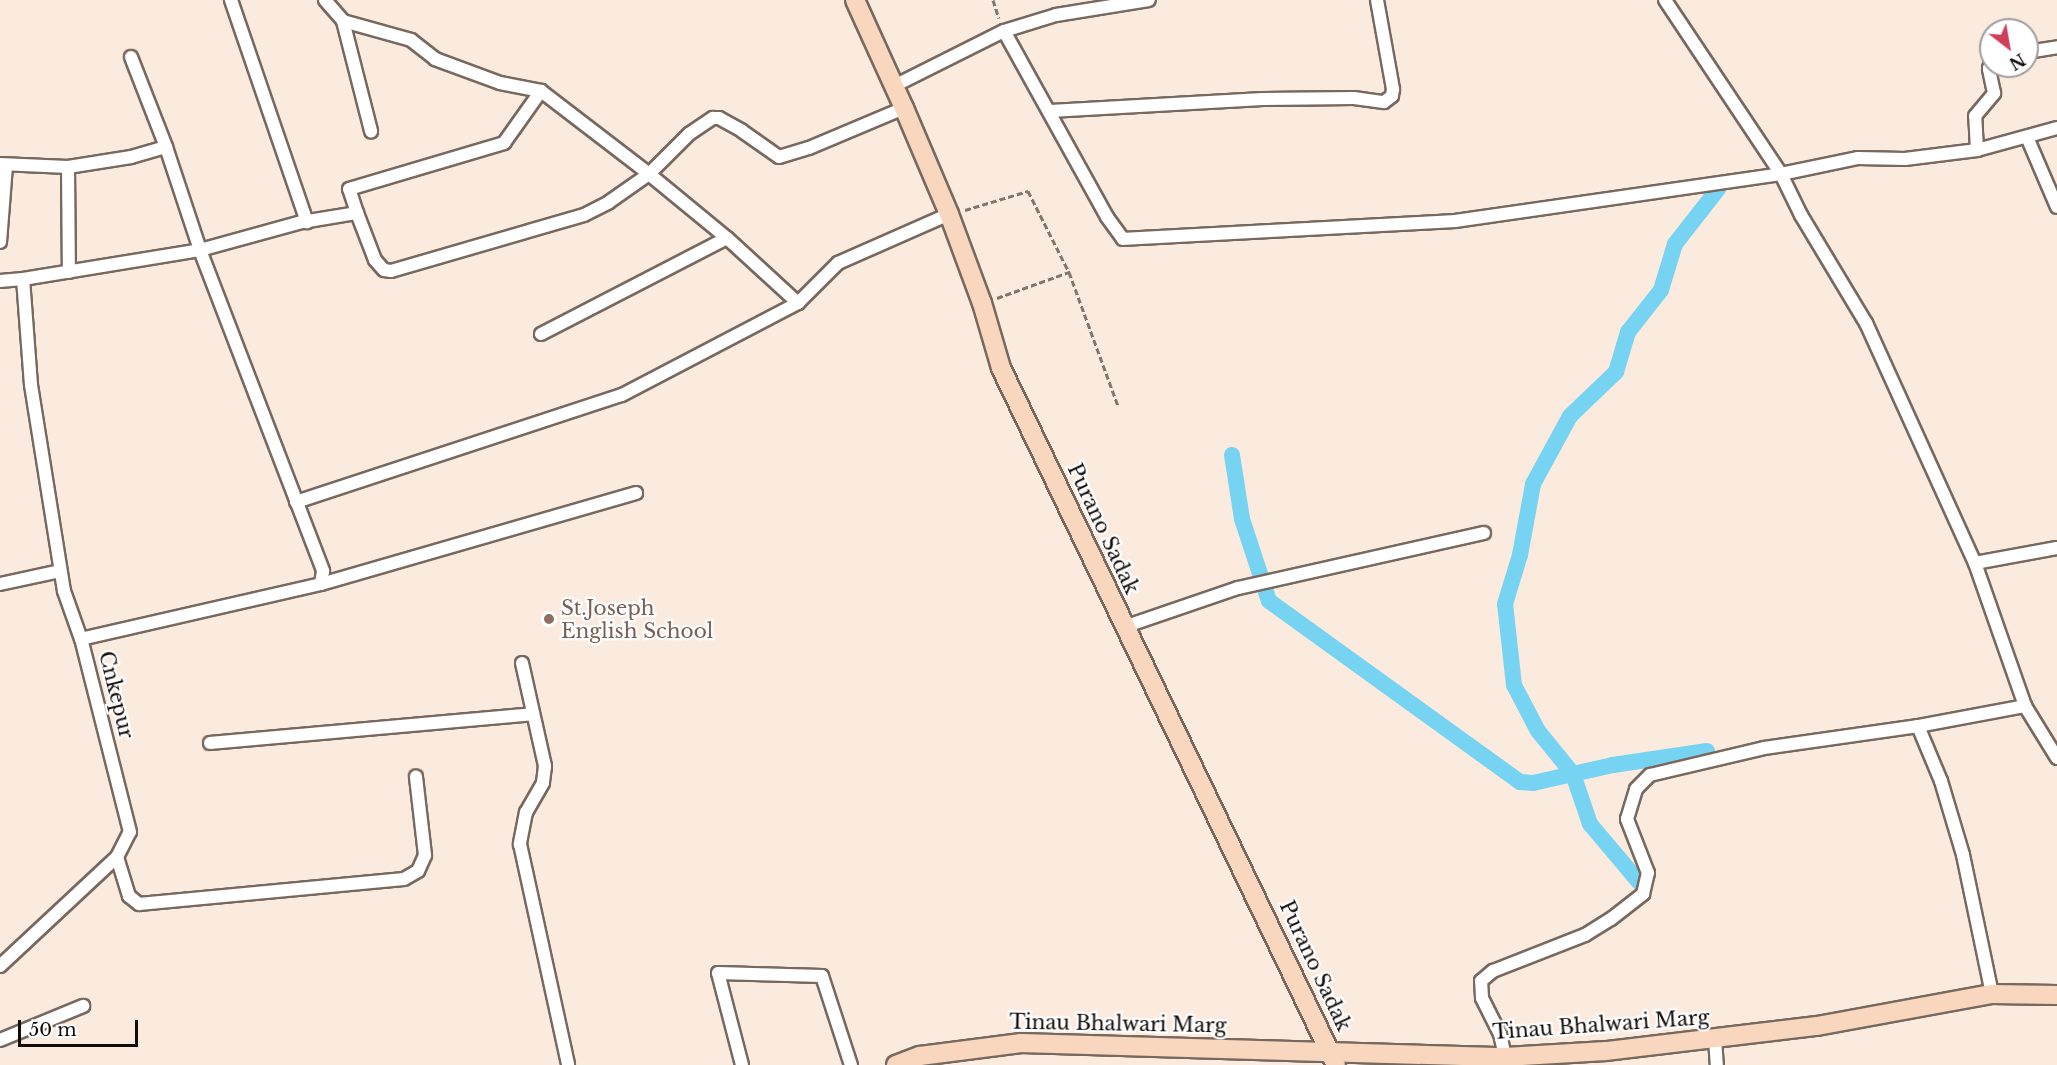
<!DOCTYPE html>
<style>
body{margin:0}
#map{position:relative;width:2057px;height:1065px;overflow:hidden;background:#fbeade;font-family:"Libre Baskerville",serif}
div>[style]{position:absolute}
.canal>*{height:16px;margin:-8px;padding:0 8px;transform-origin:8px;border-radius:8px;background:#76d3f2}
.path>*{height:3px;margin-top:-1.5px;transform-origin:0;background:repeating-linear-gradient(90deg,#81766e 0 6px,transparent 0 9px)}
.roads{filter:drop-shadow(2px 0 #77695f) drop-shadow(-2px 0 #77695f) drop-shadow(0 2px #77695f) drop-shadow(0 -2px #77695f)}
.street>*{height:12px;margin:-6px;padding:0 6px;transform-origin:6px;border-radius:6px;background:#fff}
.secondary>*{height:18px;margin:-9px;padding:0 9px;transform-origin:9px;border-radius:9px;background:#f8d7be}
.dots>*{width:16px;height:16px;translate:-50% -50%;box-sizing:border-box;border:3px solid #fff;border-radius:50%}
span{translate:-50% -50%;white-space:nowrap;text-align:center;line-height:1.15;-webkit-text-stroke:4.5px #fff;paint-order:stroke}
.street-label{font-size:20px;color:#120c09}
.education-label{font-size:20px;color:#785e54}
.left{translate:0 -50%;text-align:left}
.north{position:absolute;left:1979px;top:18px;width:60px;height:60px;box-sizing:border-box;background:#fff;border:2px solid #a09e9d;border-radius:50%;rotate:149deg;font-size:16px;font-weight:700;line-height:24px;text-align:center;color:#120c09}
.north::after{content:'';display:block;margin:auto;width:21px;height:27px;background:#cf3f59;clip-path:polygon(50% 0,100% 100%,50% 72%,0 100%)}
.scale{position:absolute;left:18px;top:1020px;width:120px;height:27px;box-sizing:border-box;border:3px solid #120c09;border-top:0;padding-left:8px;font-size:18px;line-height:21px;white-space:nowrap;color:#120c09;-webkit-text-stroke:4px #fff;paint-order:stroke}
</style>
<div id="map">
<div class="canal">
<i style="left:1232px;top:455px;width:65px;rotate:81.1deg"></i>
<i style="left:1242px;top:519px;width:86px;rotate:71.8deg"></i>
<i style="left:1269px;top:601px;width:309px;rotate:35.8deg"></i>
<i style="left:1520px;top:782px;width:13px;rotate:4deg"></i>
<i style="left:1533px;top:783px;width:82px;rotate:-12.7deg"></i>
<i style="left:1613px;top:765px;width:95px;rotate:-8.5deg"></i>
<i style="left:1639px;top:882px;width:76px;rotate:-130.2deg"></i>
<i style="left:1590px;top:824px;width:53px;rotate:-108.8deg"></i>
<i style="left:1573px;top:774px;width:55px;rotate:-129.1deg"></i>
<i style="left:1538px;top:731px;width:52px;rotate:-117.6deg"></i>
<i style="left:1514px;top:685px;width:81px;rotate:-96.3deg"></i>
<i style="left:1505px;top:604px;width:51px;rotate:-73deg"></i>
<i style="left:1520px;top:555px;width:72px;rotate:-79.6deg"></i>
<i style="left:1533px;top:484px;width:77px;rotate:-61.4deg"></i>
<i style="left:1570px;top:416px;width:64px;rotate:-43.7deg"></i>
<i style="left:1616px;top:372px;width:42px;rotate:-73.3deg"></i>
<i style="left:1628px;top:332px;width:53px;rotate:-51.8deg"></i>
<i style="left:1661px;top:290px;width:48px;rotate:-73.1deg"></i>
<i style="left:1675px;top:244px;width:70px;rotate:-52deg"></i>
</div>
<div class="path">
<i style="left:993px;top:0;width:19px;rotate:72deg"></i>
<i style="left:965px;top:210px;width:66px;rotate:-16.8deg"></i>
<i style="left:1028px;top:191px;width:91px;rotate:63.2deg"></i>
<i style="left:1069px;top:272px;width:143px;rotate:69.9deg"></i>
<i style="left:997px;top:298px;width:77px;rotate:-19.9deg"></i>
</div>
<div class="roads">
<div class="street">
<i style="left:231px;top:0;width:235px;rotate:71.1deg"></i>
<i style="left:325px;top:0;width:28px;rotate:49deg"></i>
<i style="left:343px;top:21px;width:71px;rotate:15.6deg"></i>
<i style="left:411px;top:40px;width:31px;rotate:38deg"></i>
<i style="left:435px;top:59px;width:69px;rotate:20.3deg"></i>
<i style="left:500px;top:83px;width:42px;rotate:11deg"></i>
<i style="left:541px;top:91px;width:136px;rotate:37.5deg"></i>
<i style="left:649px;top:174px;width:101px;rotate:39.4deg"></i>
<i style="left:727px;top:238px;width:96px;rotate:42.5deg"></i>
<i style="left:1665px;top:0;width:209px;rotate:56.3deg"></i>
<i style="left:1781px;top:174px;width:46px;rotate:64deg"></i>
<i style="left:1801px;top:215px;width:126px;rotate:59deg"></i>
<i style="left:1866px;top:323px;width:264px;rotate:65.6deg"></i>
<i style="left:1975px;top:563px;width:151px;rotate:70.7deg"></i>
<i style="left:2025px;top:706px;width:61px;rotate:58.4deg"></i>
<i style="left:343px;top:21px;width:114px;rotate:75.7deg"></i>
<i style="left:1004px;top:31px;width:213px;rotate:61deg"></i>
<i style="left:1107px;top:217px;width:27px;rotate:54deg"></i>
<i style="left:1123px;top:239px;width:332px;rotate:-3.1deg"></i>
<i style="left:1455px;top:221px;width:329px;rotate:-8.2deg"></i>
<i style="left:1781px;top:174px;width:79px;rotate:-11.7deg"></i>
<i style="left:1858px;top:158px;width:47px;rotate:1.2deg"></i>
<i style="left:1905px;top:159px;width:73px;rotate:-7.1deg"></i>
<i style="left:1977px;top:150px;width:83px;rotate:-15.4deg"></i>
<i style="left:2027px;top:52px;width:30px;rotate:-9deg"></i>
<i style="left:131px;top:57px;width:97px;rotate:68.7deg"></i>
<i style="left:894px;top:86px;width:123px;rotate:-26.6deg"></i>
<i style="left:1004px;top:31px;width:54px;rotate:-17.1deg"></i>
<i style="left:1056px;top:15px;width:94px;rotate:-9.2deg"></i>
<i style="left:1050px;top:111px;width:213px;rotate:-3.2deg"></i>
<i style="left:1263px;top:99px;width:91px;rotate:-0.6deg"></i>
<i style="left:1354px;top:98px;width:30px;rotate:8deg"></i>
<i style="left:1384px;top:102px;width:10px;rotate:-37deg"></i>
<i style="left:1392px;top:96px;width:7px;rotate:-82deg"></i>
<i style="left:1393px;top:89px;width:90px;rotate:-100.2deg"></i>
<i style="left:2027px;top:137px;width:76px;rotate:66.8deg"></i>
<i style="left:1977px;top:150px;width:34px;rotate:-93deg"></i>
<i style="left:1975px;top:116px;width:30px;rotate:-50deg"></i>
<i style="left:1994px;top:93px;width:25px;rotate:-102deg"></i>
<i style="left:1989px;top:69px;width:8px;rotate:-76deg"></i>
<i style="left:0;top:164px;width:68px;rotate:2.5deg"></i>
<i style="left:68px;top:167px;width:64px;rotate:-9deg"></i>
<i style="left:131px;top:157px;width:36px;rotate:-16deg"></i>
<i style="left:166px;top:147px;width:108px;rotate:71.7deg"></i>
<i style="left:200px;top:250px;width:344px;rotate:69deg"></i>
<i style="left:323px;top:571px;width:13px;rotate:99deg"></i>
<i style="left:321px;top:584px;width:246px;rotate:167.1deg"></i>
<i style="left:68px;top:167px;width:105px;rotate:89.5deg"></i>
<i style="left:357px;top:213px;width:25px;rotate:-108deg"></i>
<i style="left:349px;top:189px;width:162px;rotate:-16.5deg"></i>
<i style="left:504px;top:143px;width:64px;rotate:-54.6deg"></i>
<i style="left:0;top:242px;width:76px;rotate:-85.5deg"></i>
<i style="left:0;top:281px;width:23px;rotate:-5deg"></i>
<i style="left:541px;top:334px;width:209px;rotate:-27.3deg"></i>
<i style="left:296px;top:502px;width:343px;rotate:-18.2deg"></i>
<i style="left:622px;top:395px;width:199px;rotate:-27.6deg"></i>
<i style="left:798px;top:303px;width:57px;rotate:-45deg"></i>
<i style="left:838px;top:263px;width:121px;rotate:-23.8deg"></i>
<i style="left:1975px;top:563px;width:83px;rotate:-10.4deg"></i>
<i style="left:0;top:584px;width:61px;rotate:-12.2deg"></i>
<i style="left:321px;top:584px;width:328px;rotate:-16.1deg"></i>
<i style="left:1124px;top:627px;width:120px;rotate:-18.9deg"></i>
<i style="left:1238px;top:588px;width:252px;rotate:-12.6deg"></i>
<i style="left:522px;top:663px;width:106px;rotate:77.4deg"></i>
<i style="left:545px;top:766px;width:17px;rotate:97deg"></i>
<i style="left:543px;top:783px;width:34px;rotate:120deg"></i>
<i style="left:526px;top:812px;width:33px;rotate:101deg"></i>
<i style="left:520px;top:844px;width:226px;rotate:77.7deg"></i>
<i style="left:1918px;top:726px;width:60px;rotate:67.3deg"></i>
<i style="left:1941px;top:781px;width:77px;rotate:73.4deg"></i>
<i style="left:1963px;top:855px;width:142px;rotate:78.2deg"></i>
<i style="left:210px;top:743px;width:323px;rotate:-5.1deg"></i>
<i style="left:117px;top:857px;width:41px;rotate:72.9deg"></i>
<i style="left:129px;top:896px;width:13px;rotate:39deg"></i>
<i style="left:139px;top:904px;width:266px;rotate:-5.4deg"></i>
<i style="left:404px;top:879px;width:16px;rotate:-30deg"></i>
<i style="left:418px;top:871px;width:17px;rotate:-66deg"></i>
<i style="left:425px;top:855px;width:79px;rotate:-96.6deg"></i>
<i style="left:0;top:966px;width:160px;rotate:-43deg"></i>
<i style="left:117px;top:857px;width:28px;rotate:-63deg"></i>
<i style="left:130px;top:832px;width:199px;rotate:-104.2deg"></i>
<i style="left:81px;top:639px;width:51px;rotate:-109.5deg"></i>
<i style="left:64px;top:591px;width:209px;rotate:-99.1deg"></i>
<i style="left:31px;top:385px;width:106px;rotate:-94.3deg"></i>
<i style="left:23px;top:279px;width:179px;rotate:-9.3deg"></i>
<i style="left:200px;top:250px;width:106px;rotate:-15.4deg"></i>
<i style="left:302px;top:222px;width:56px;rotate:-9.3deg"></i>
<i style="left:357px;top:213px;width:50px;rotate:69deg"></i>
<i style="left:375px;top:260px;width:13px;rotate:48deg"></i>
<i style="left:384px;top:270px;width:7px;rotate:8deg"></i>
<i style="left:391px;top:271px;width:201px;rotate:-16.2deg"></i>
<i style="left:584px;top:215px;width:28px;rotate:-27deg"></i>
<i style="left:609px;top:202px;width:49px;rotate:-35deg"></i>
<i style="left:649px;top:174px;width:57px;rotate:-45deg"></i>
<i style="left:689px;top:134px;width:29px;rotate:-34deg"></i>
<i style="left:713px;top:118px;width:6px"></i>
<i style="left:719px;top:118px;width:26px;rotate:29deg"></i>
<i style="left:742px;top:131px;width:45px;rotate:35.1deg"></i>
<i style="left:779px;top:157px;width:31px;rotate:-17deg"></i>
<i style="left:809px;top:148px;width:103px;rotate:-22.8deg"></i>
<i style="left:1715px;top:1039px;width:26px;rotate:86deg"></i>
<i style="left:0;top:1040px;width:90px;rotate:-22.3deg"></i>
<i style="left:1505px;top:1057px;width:24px;rotate:-102deg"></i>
<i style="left:1500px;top:1034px;width:40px;rotate:-116.6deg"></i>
<i style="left:1482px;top:998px;width:17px;rotate:-93deg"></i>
<i style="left:1481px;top:981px;width:16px;rotate:-40deg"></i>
<i style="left:1493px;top:971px;width:99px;rotate:-21.4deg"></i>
<i style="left:1585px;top:935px;width:31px;rotate:-32deg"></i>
<i style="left:1611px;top:919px;width:41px;rotate:-38deg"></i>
<i style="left:1643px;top:894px;width:22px;rotate:-77deg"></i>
<i style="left:1648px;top:873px;width:58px;rotate:-111.3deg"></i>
<i style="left:1627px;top:819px;width:31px;rotate:-73deg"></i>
<i style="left:1636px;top:789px;width:20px;rotate:-45deg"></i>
<i style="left:1650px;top:775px;width:117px;rotate:-13.3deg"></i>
<i style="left:1764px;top:748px;width:156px;rotate:-8.1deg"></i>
<i style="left:1918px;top:726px;width:109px;rotate:-10.6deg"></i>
<i style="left:742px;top:1065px;width:95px;rotate:-104.6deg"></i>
<i style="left:718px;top:973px;width:104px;rotate:1.7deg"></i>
<i style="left:822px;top:976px;width:94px;rotate:72deg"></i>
</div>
<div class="secondary">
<i style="left:855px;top:0;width:119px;rotate:65.6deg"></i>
<i style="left:904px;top:108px;width:115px;rotate:67deg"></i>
<i style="left:949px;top:214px;width:95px;rotate:69.7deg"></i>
<i style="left:982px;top:303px;width:68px;rotate:73.7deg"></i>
<i style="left:1001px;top:368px;width:773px;rotate:64.33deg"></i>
<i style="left:896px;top:1065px;width:26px;rotate:-21deg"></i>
<i style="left:920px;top:1056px;width:102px;rotate:-7.3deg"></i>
<i style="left:1021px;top:1043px;width:484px;rotate:1.7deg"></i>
<i style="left:1505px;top:1057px;width:101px;rotate:-3.4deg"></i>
<i style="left:1606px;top:1051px;width:212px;rotate:-6.8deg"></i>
<i style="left:1817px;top:1026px;width:178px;rotate:-10.4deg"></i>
<i style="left:1992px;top:994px;width:65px;rotate:0.9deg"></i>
</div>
</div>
<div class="dots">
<i style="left:549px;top:619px;background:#8d6e63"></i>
</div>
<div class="street-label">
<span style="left:1103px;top:529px;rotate:65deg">Purano Sadak</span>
<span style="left:116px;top:695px;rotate:76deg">Cnkepur</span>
<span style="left:1315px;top:966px;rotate:65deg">Purano Sadak</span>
<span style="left:1118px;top:1024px;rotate:1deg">Tinau Bhalwari Marg</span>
<span style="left:1601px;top:1025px;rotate:-4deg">Tinau Bhalwari Marg</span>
</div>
<div class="education-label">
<span class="left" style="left:561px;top:620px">St.Joseph<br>English School</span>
</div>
<div class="north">N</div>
<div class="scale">50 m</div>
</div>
